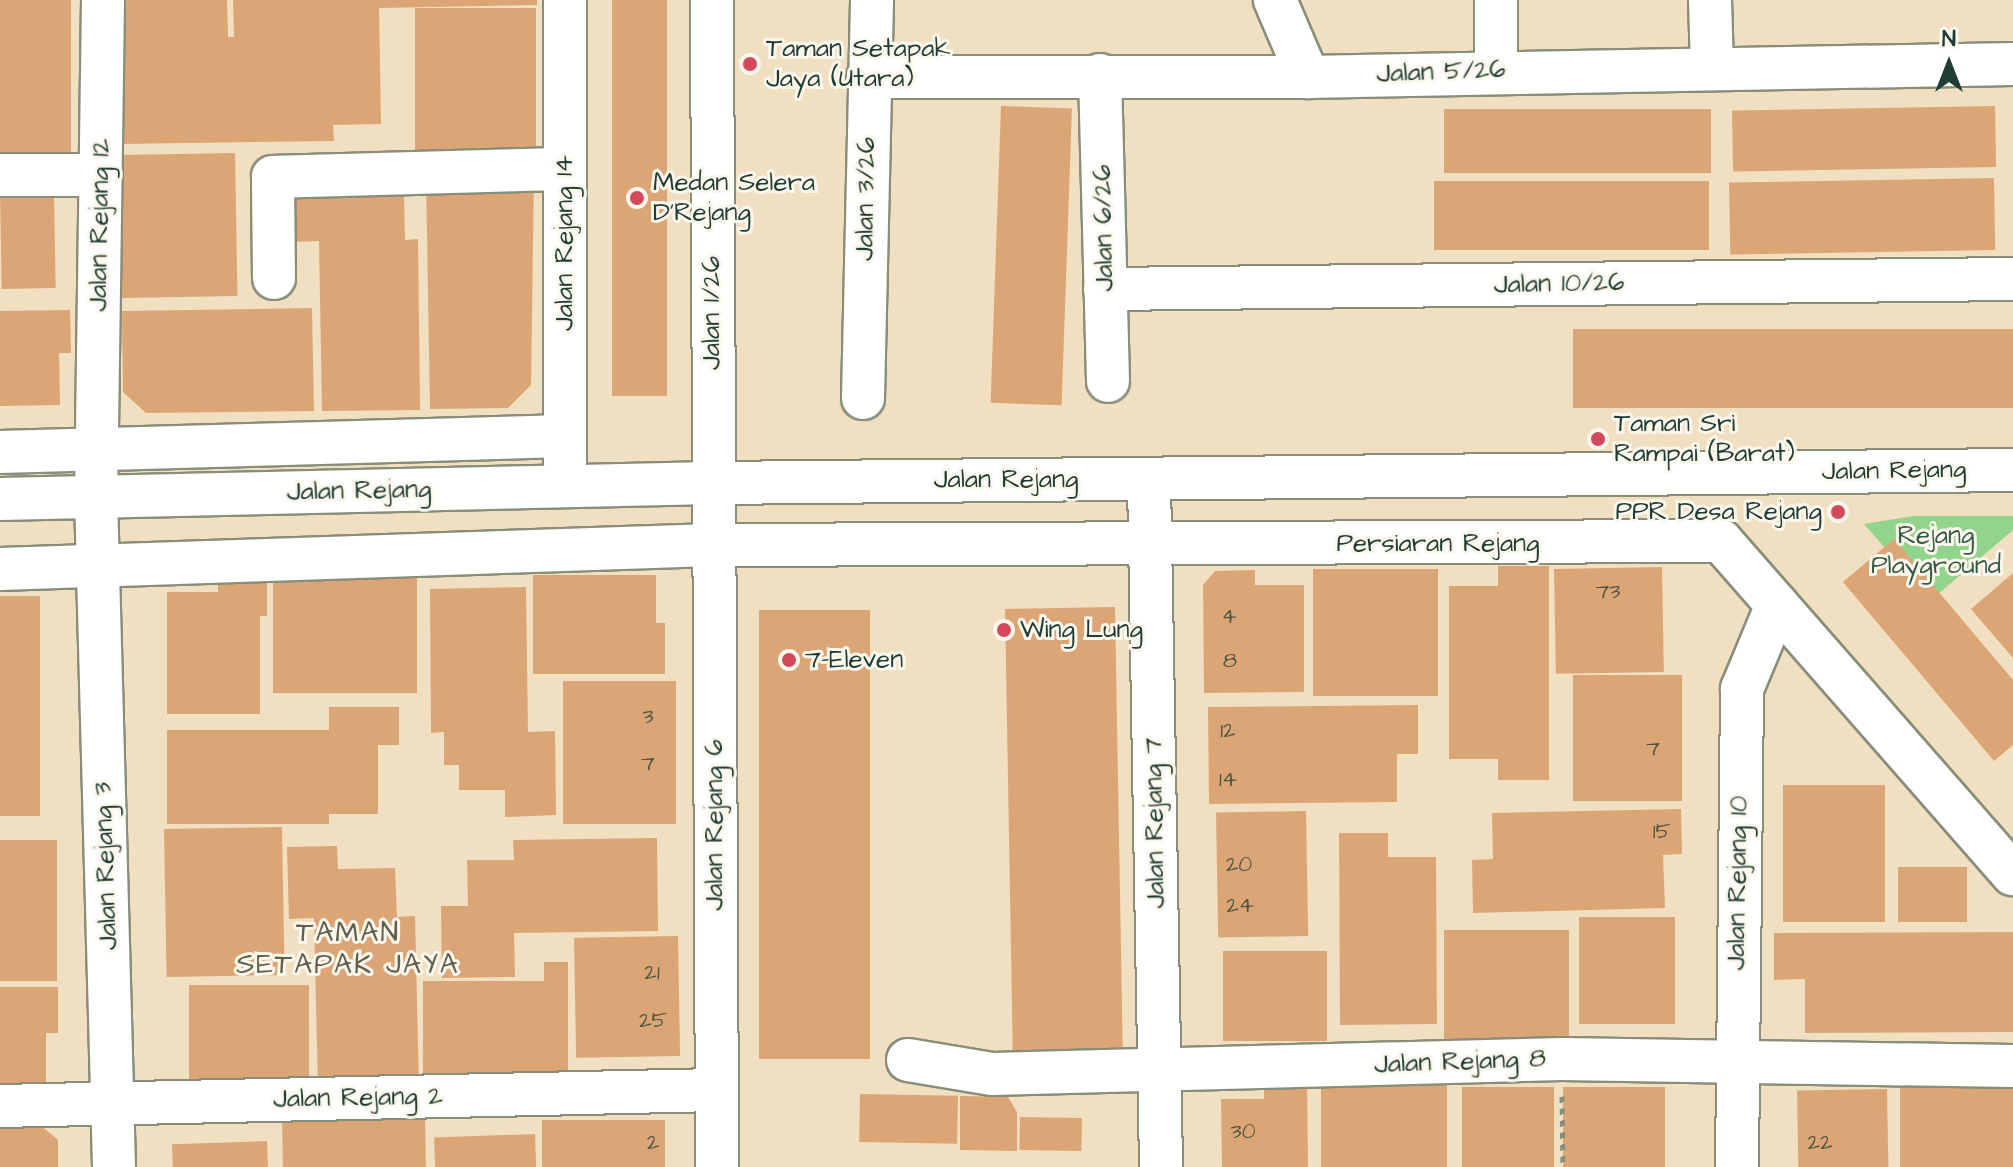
<!DOCTYPE html>
<style>
body{margin:0}
#map{position:relative;width:2013px;height:1167px;overflow:hidden;background:#f0e0c1;font-family:"Architects Daughter",sans-serif}
div>[style]{position:absolute}
.green>*{inset:0;background:#92d48b}
.building>*{inset:0;background:#dca575;transform-origin:0 0}
.path>*{height:5px;margin-top:-2.5px;transform-origin:0;background:repeating-linear-gradient(90deg,#888e7a 0 6px,transparent 0 12px)}
.roads{filter:drop-shadow(2px 0 #888e7a) drop-shadow(-2px 0 #888e7a) drop-shadow(0 2px #888e7a) drop-shadow(0 -2px #888e7a)}
.minor>*{height:42px;margin:-21px;padding:0 21px;transform-origin:21px;border-radius:21px;background:#fff}
.dots>*{width:22px;height:22px;translate:-50% -50%;box-sizing:border-box;border:4px solid #fbf7ec;border-radius:50%}
span{translate:-50% -50%;white-space:nowrap;text-align:center;line-height:1.15;-webkit-text-stroke:6px #fbf7ec;paint-order:stroke}
.number-label{font-size:22px;color:#4e5744}
.number-label span{-webkit-text-stroke-width:0}
.poi-label{font-size:26px;color:#1f3d34}
.left{translate:0 -50%;text-align:left}
.right{translate:-100% -50%;text-align:right}
.street-label{font-size:26px;color:#1f3d34}
.park-label{font-size:26px;color:#365b45}
.neighbourhood-label{font-size:28px;color:#61614b;letter-spacing:2px}
.north{position:absolute;left:1909px;top:24px;width:80px;height:80px;-webkit-text-stroke:6px #fbf7ec;paint-order:stroke;rotate:0deg;font-size:22px;font-weight:700;line-height:32px;text-align:center;color:#1f3d34}
.north::after{content:'';display:block;margin:auto;width:28px;height:36px;background:#1f3d34;clip-path:polygon(50% 0,100% 100%,50% 72%,0 100%)}
</style>
<div id="map">
<div class="green">
<i style="clip-path:polygon(1913px 516px,2013px 516px,2013px 530px,1931px 600px,1864px 524px)"></i>
</div>
<div class="building">
<i style="left:0;top:0;width:71px;height:157px"></i>
<i style="clip-path:polygon(117px 0,227px 0,228px 37px,234px 37px,233px 0,537px 0,537px 5px,379px 8px,381px 124px,333px 125px,334px 141px,119px 144px)"></i>
<i style="left:612px;top:0;width:55px;height:396px"></i>
<i style="left:536px;top:8px;width:143px;height:121px;rotate:90deg"></i>
<i style="left:1001px;top:106px;width:71px;height:297px;rotate:2deg"></i>
<i style="left:1995px;top:106px;width:61px;height:263px;rotate:89deg"></i>
<i style="left:1711px;top:109px;width:64px;height:267px;rotate:90deg"></i>
<i style="left:235px;top:153px;width:143px;height:116px;rotate:89deg"></i>
<i style="clip-path:polygon(534px 175px,531px 385px,508px 408px,430px 409px,426px 177px)"></i>
<i style="left:1994px;top:178px;width:72px;height:265px;rotate:89deg"></i>
<i style="left:1709px;top:181px;width:69px;height:275px;rotate:90deg"></i>
<i style="left:54px;top:192px;width:96px;height:54px;rotate:89deg"></i>
<i style="clip-path:polygon(404px 192px,405px 240px,418px 239px,420px 410px,322px 411px,319px 241px,289px 242px,288px 194px)"></i>
<i style="clip-path:polygon(312px 308px,314px 411px,146px 413px,123px 392px,122px 311px)"></i>
<i style="clip-path:polygon(70px 310px,71px 353px,59px 353px,60px 405px,0 406px,0 311px)"></i>
<i style="left:2013px;top:329px;width:79px;height:440px;rotate:90deg"></i>
<i style="clip-path:polygon(1894px 539px,2013px 680px,2013px 745px,1994px 761px,1843px 582px)"></i>
<i style="clip-path:polygon(1498px 566px,1549px 566px,1549px 780px,1498px 780px,1498px 759px,1449px 759px,1449px 586px,1498px 586px)"></i>
<i style="left:1662px;top:567px;width:105px;height:108px;rotate:89deg"></i>
<i style="left:1313px;top:569px;width:125px;height:127px"></i>
<i style="clip-path:polygon(1255px 570px,1255px 585px,1304px 585px,1304px 692px,1204px 693px,1203px 585px,1215px 571px)"></i>
<i style="clip-path:polygon(2013px 573px,2013px 658px,1971px 609px)"></i>
<i style="left:417px;top:574px;width:119px;height:144px;rotate:90deg"></i>
<i style="clip-path:polygon(533px 575px,656px 575px,656px 623px,665px 623px,665px 674px,533px 674px)"></i>
<i style="clip-path:polygon(218px 577px,267px 577px,267px 616px,260px 616px,260px 714px,167px 714px,167px 592px,218px 592px)"></i>
<i style="clip-path:polygon(526px 587px,528px 732px,555px 731px,556px 815px,505px 817px,505px 790px,459px 790px,459px 765px,444px 765px,444px 732px,431px 733px,430px 589px)"></i>
<i style="left:0;top:596px;width:40px;height:220px"></i>
<i style="left:1115px;top:607px;width:442px;height:110px;rotate:89deg"></i>
<i style="left:870px;top:610px;width:449px;height:111px;rotate:90deg"></i>
<i style="left:1682px;top:675px;width:126px;height:109px;rotate:90deg"></i>
<i style="left:676px;top:681px;width:143px;height:113px;rotate:90deg"></i>
<i style="clip-path:polygon(1418px 705px,1418px 754px,1397px 754px,1397px 802px,1209px 804px,1208px 707px)"></i>
<i style="clip-path:polygon(329px 707px,399px 707px,399px 745px,378px 745px,378px 814px,329px 814px,329px 824px,167px 824px,167px 730px,329px 730px)"></i>
<i style="left:1783px;top:785px;width:102px;height:137px"></i>
<i style="clip-path:polygon(1681px 809px,1682px 854px,1663px 855px,1665px 908px,1473px 913px,1472px 860px,1493px 859px,1492px 813px)"></i>
<i style="left:1306px;top:811px;width:125px;height:90px;rotate:89deg"></i>
<i style="left:282px;top:827px;width:148px;height:118px;rotate:89deg"></i>
<i style="clip-path:polygon(1339px 833px,1388px 833px,1388px 857px,1436px 857px,1437px 1024px,1340px 1025px)"></i>
<i style="clip-path:polygon(657px 838px,658px 931px,514px 933px,515px 977px,442px 978px,441px 906px,468px 906px,467px 860px,514px 860px,513px 840px)"></i>
<i style="left:57px;top:840px;width:141px;height:57px;rotate:90deg"></i>
<i style="clip-path:polygon(337px 846px,338px 869px,395px 868px,397px 917px,415px 916px,419px 1087px,318px 1088px,314px 918px,289px 919px,287px 847px)"></i>
<i style="left:1898px;top:867px;width:69px;height:55px"></i>
<i style="left:1579px;top:917px;width:96px;height:107px"></i>
<i style="left:1444px;top:930px;width:125px;height:113px"></i>
<i style="clip-path:polygon(2013px 932px,2013px 1032px,1805px 1033px,1805px 979px,1774px 980px,1774px 933px)"></i>
<i style="left:678px;top:936px;width:120px;height:104px;rotate:89deg"></i>
<i style="left:1223px;top:951px;width:104px;height:90px"></i>
<i style="clip-path:polygon(544px 962px,568px 962px,568px 1087px,423px 1087px,423px 981px,544px 981px)"></i>
<i style="left:189px;top:985px;width:120px;height:103px"></i>
<i style="clip-path:polygon(0 987px,58px 987px,58px 1033px,46px 1033px,46px 1092px,0 1092px)"></i>
<i style="left:1900px;top:1072px;width:113px;height:95px"></i>
<i style="left:1447px;top:1081px;width:86px;height:126px;rotate:90deg"></i>
<i style="clip-path:polygon(1307px 1082px,1308px 1167px,1222px 1167px,1221px 1099px,1264px 1099px,1264px 1084px)"></i>
<i style="left:1462px;top:1087px;width:92px;height:80px"></i>
<i style="left:1563px;top:1087px;width:102px;height:80px"></i>
<i style="left:1887px;top:1089px;width:78px;height:90px;rotate:89deg"></i>
<i style="left:860px;top:1094px;width:98px;height:48px;rotate:1deg"></i>
<i style="clip-path:polygon(960px 1096px,1008px 1097px,1017px 1112px,1017px 1151px,960px 1150px)"></i>
<i style="left:425px;top:1115px;width:52px;height:143px;rotate:89deg"></i>
<i style="left:1020px;top:1117px;width:62px;height:33px;rotate:1deg"></i>
<i style="left:542px;top:1120px;width:123px;height:47px"></i>
<i style="clip-path:polygon(0 1124px,39px 1124px,58px 1140px,58px 1167px,0 1167px)"></i>
<i style="left:535px;top:1134px;width:33px;height:101px;rotate:88deg"></i>
<i style="left:267px;top:1141px;width:26px;height:95px;rotate:88deg"></i>
</div>
<div class="path">
<i style="left:1562px;top:1096px;width:71px;rotate:89.2deg"></i>
</div>
<div class="roads">
<div class="minor">
<i style="left:103px;top:0;width:497px;rotate:90.8deg"></i>
<i style="left:96px;top:497px;width:670px;rotate:88.46deg"></i>
<i style="left:565px;top:0;width:463px;rotate:90deg"></i>
<i style="left:712px;top:0;width:1167px;rotate:89.75deg"></i>
<i style="left:1275px;top:0;width:84px;rotate:66.8deg"></i>
<i style="left:1710px;top:0;width:68px;rotate:88.3deg"></i>
<i style="left:1496px;top:70px;width:70px;rotate:-90deg"></i>
<i style="left:1100px;top:75px;width:306px;rotate:88.5deg"></i>
<i style="left:868px;top:77px;width:440px"></i>
<i style="left:1308px;top:77px;width:705px;rotate:-1.06deg"></i>
<i style="left:0;top:175px;width:101px"></i>
<i style="left:274px;top:278px;width:101px;rotate:-90.6deg"></i>
<i style="left:273px;top:177px;width:292px;rotate:-1.6deg"></i>
<i style="left:1105px;top:289px;width:908px;rotate:-0.63deg"></i>
<i style="left:863px;top:398px;width:398px;rotate:-88.7deg"></i>
<i style="left:0;top:452px;width:565px;rotate:-1.62deg"></i>
<i style="left:1149px;top:479px;width:688px;rotate:89deg"></i>
<i style="left:0;top:499px;width:712px;rotate:-1.29deg"></i>
<i style="left:712px;top:483px;width:1301px;rotate:-0.57deg"></i>
<i style="left:0;top:569px;width:713px;rotate:-1.93deg"></i>
<i style="left:713px;top:545px;width:1008px;rotate:-0.23deg"></i>
<i style="left:1721px;top:541px;width:443px;rotate:48.8deg"></i>
<i style="left:908px;top:1060px;width:85px;rotate:9.5deg"></i>
<i style="left:992px;top:1074px;width:570px;rotate:-1.51deg"></i>
<i style="left:1562px;top:1059px;width:451px;rotate:0.9deg"></i>
<i style="left:0;top:1106px;width:716px;rotate:-1.28deg"></i>
<i style="left:1737px;top:1167px;width:478px;rotate:-89.4deg"></i>
<i style="left:1742px;top:689px;width:91px;rotate:-67.4deg"></i>
</div>
</div>
<div class="dots">
<i style="left:750px;top:64px;background:#d1495b"></i>
<i style="left:637px;top:198px;background:#d1495b"></i>
<i style="left:1598px;top:439px;background:#d1495b"></i>
<i style="left:1838px;top:512px;background:#d1495b"></i>
<i style="left:1004px;top:630px;background:#d1495b"></i>
<i style="left:789px;top:660px;background:#d1495b"></i>
</div>
<div class="number-label">
<span style="left:1608px;top:592px">73</span>
<span style="left:1229px;top:617px">4</span>
<span style="left:1230px;top:661px">8</span>
<span style="left:648px;top:717px">3</span>
<span style="left:1228px;top:731px">12</span>
<span style="left:1653px;top:749px">7</span>
<span style="left:648px;top:764px">7</span>
<span style="left:1228px;top:780px">14</span>
<span style="left:1662px;top:832px">15</span>
<span style="left:1239px;top:865px">20</span>
<span style="left:1240px;top:906px">24</span>
<span style="left:652px;top:973px">21</span>
<span style="left:653px;top:1021px">25</span>
<span style="left:1243px;top:1132px">30</span>
<span style="left:653px;top:1143px">2</span>
<span style="left:1820px;top:1143px">22</span>
</div>
<div class="poi-label">
<span class="left" style="left:766px;top:64px">Taman Setapak<br>Jaya (Utara)</span>
<span class="left" style="left:653px;top:198px">Medan Selera<br>D'Rejang</span>
<span class="left" style="left:1614px;top:439px">Taman Sri<br>Rampai (Barat)</span>
<span class="right" style="left:1822px;top:512px">PPR Desa Rejang</span>
<span class="left" style="left:1020px;top:630px">Wing Lung</span>
<span class="left" style="left:805px;top:660px">7-Eleven</span>
</div>
<div class="street-label">
<span style="left:1441px;top:72px;rotate:-2deg">Jalan 5/26</span>
<span style="left:866px;top:199px;rotate:-89deg">Jalan 3/26</span>
<span style="left:100px;top:225px;rotate:-89deg">Jalan Rejang 12</span>
<span style="left:1104px;top:228px;rotate:-91deg">Jalan 6/26</span>
<span style="left:565px;top:243px;rotate:-90deg">Jalan Rejang 14</span>
<span style="left:1559px;top:284px;rotate:-1deg">Jalan 10/26</span>
<span style="left:712px;top:313px;rotate:-90deg">Jalan 1/26</span>
<span style="left:1894px;top:471px;rotate:-1deg">Jalan Rejang</span>
<span style="left:1006px;top:480px">Jalan Rejang</span>
<span style="left:359px;top:491px;rotate:-1deg">Jalan Rejang</span>
<span style="left:1438px;top:544px">Persiaran Rejang</span>
<span style="left:1155px;top:823px;rotate:-91deg">Jalan Rejang 7</span>
<span style="left:715px;top:825px;rotate:-90deg">Jalan Rejang 6</span>
<span style="left:106px;top:866px;rotate:-92deg">Jalan Rejang 3</span>
<span style="left:1738px;top:883px;rotate:-89deg">Jalan Rejang 10</span>
<span style="left:1460px;top:1062px;rotate:-2deg">Jalan Rejang 8</span>
<span style="left:358px;top:1098px;rotate:-1deg">Jalan Rejang 2</span>
</div>
<div class="park-label">
<span style="left:1936px;top:551px">Rejang<br>Playground</span>
</div>
<div class="neighbourhood-label">
<span style="left:348px;top:949px">TAMAN<br>SETAPAK JAYA</span>
</div>
<div class="north">N</div>
</div>
